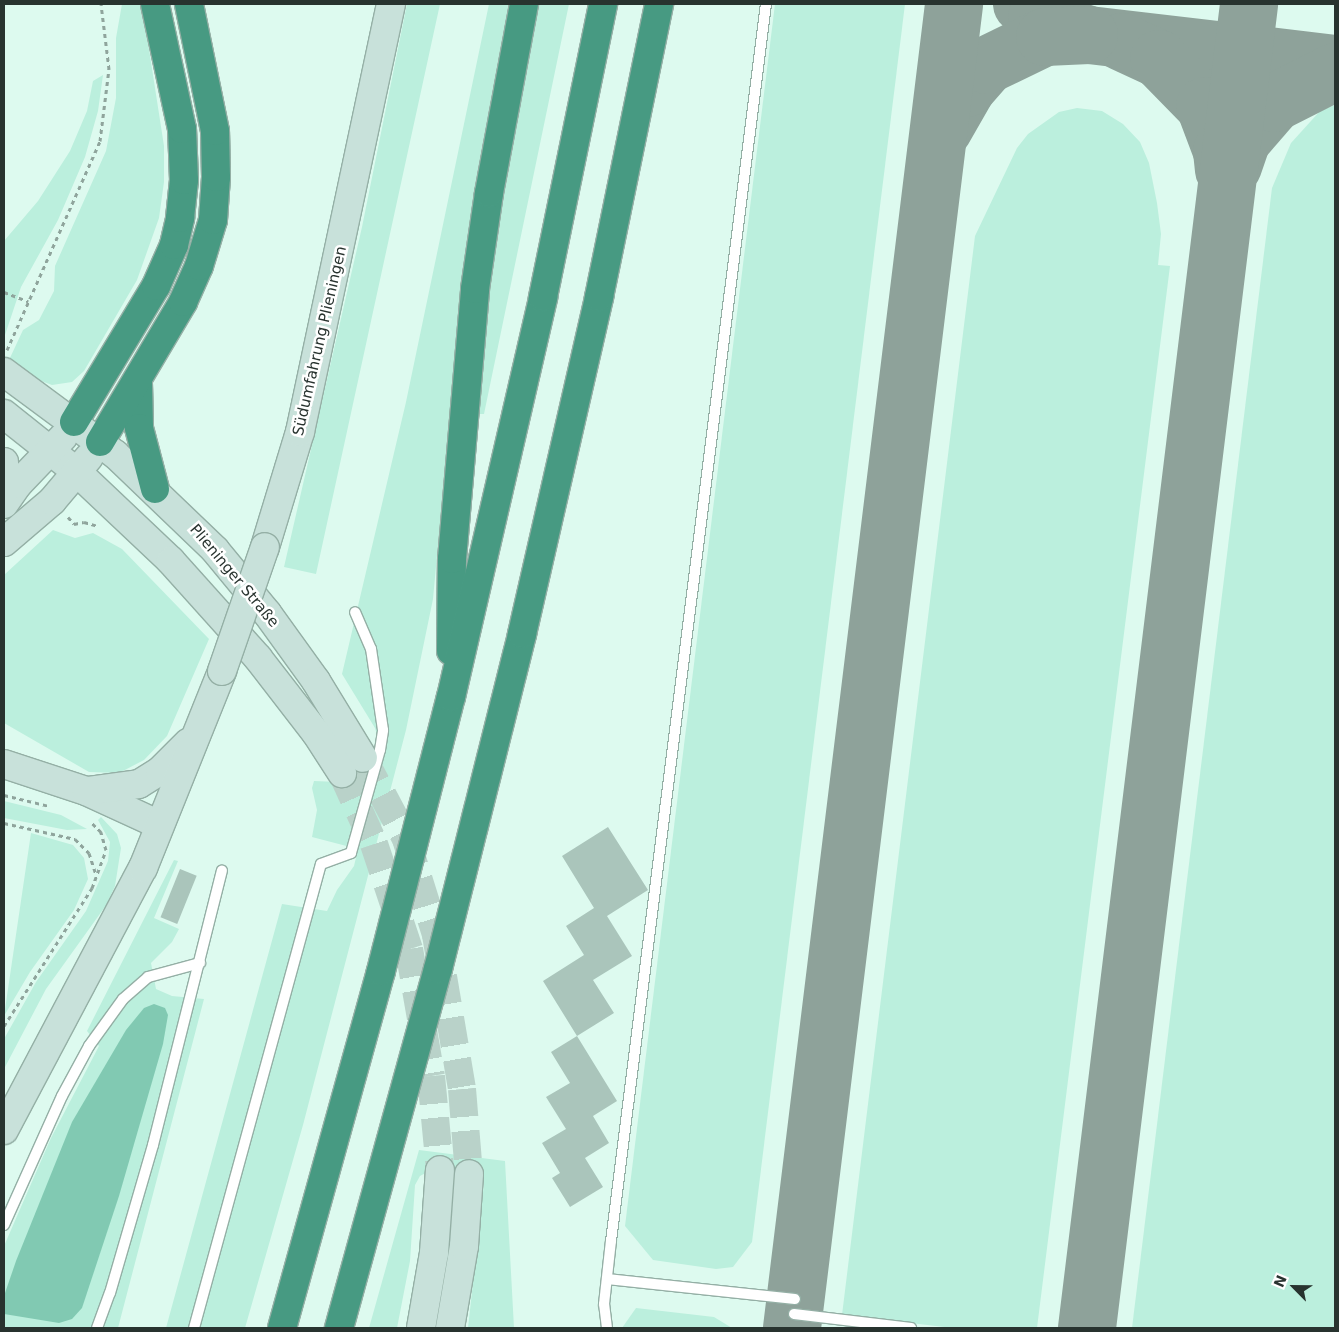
<!DOCTYPE html>
<meta charset="utf-8">
<style>
body{margin:0}
#map{position:relative;width:1339px;height:1332px;overflow:hidden;background:#ddfaef;font-family:"DejaVu Sans",sans-serif}
div>[style]{position:absolute}
.green>*{inset:0;background:#bbefdd}
.water>*{inset:0;background:#81c9b2}
.taxiway>*{height:58px;margin:-29px;padding:0 29px;transform-origin:29px;border-radius:29px;background:#8ea29a}
.building>*{inset:0;background:#aac5bb;transform-origin:0 0}
.secondary-tunnel>*{height:28px;margin-top:-14px;transform-origin:0;background:repeating-linear-gradient(90deg,#b9d2c9 0 28px,transparent 0 42px)}
.path>*{height:3px;margin-top:-1.5px;transform-origin:0;background:repeating-linear-gradient(90deg,#8fa49c 0 4px,transparent 0 8px)}
.roads{filter:drop-shadow(1px 0 #94afa5) drop-shadow(-1px 0 #94afa5) drop-shadow(0 1px #94afa5) drop-shadow(0 -1px #94afa5)}
.lane>*{height:10px;margin:-5px;padding:0 5px;transform-origin:5px;border-radius:5px;background:#fff}
.secondary>*{height:28px;margin:-14px;padding:0 14px;transform-origin:14px;border-radius:14px;background:#c8e1da}
.highway>*{height:28px;margin:-14px;padding:0 14px;transform-origin:14px;border-radius:14px;background:#479a82}
.bridges{filter:drop-shadow(1px 0 #94afa5) drop-shadow(-1px 0 #94afa5) drop-shadow(0 1px #94afa5) drop-shadow(0 -1px #94afa5)}
.secondary-bridge>*{height:28px;margin:-14px;padding:0 14px;transform-origin:14px;border-radius:14px;background:#c8e1da}
span{translate:-50% -50%;white-space:nowrap;text-align:center;line-height:1.15;-webkit-text-stroke:5px #fff;paint-order:stroke}
.street-label{font-size:15px;color:#28332f}
.frame{position:absolute;inset:0;border:5px solid #28332f;pointer-events:none}
.north{position:absolute;left:1269px;top:1262px;width:50px;height:50px;-webkit-text-stroke:4px #fff;paint-order:stroke;rotate:293deg;font-size:14px;font-weight:700;line-height:20px;text-align:center;color:#28332f}
.north::after{content:'';display:block;margin:auto;width:18px;height:22px;background:#28332f;clip-path:polygon(50% 0,100% 100%,50% 72%,0 100%)}
</style>
<div id="map">
<div class="green">
<i style="clip-path:polygon(122px 4px,142px 4px,164px 146px,164px 182px,159px 218px,137px 280px,84px 371px,72px 382px,52px 385px,36px 379px,9px 360px,23px 330px,39px 320px,54px 291px,55px 266px,106px 151px,116px 98px,116px 38px)"></i>
<i style="clip-path:polygon(407px 4px,440px 4px,316px 574px,284px 567px,362px 227px)"></i>
<i style="clip-path:polygon(489px 4px,512px 4px,464px 264px,433px 599px,406px 730px,303px 1125px,245px 1328px,166px 1328px,282px 904px,327px 911px,337px 890px,354px 866px,358px 849px,312px 837px,317px 810px,312px 788px,314px 781px,338px 782px,354px 776px,374px 757px,377px 735px,375px 728px,342px 674px,406px 402px)"></i>
<i style="clip-path:polygon(539px 4px,569px 4px,484px 414px,472px 414px,503px 169px,514px 139px)"></i>
<i style="clip-path:polygon(775px 4px,905px 4px,752px 1242px,733px 1267px,716px 1269px,653px 1260px,625px 1226px)"></i>
<i style="clip-path:polygon(103px 75px,98px 111px,85px 157px,58px 220px,21px 287px,4px 338px,4px 241px,38px 201px,70px 151px,87px 111px,93px 81px)"></i>
<i style="clip-path:polygon(1335px 105px,1335px 1328px,1132px 1328px,1272px 188px,1291px 143px,1320px 111px)"></i>
<i style="clip-path:polygon(1077px 108px,1102px 111px,1123px 124px,1140px 142px,1149px 163px,1157px 203px,1161px 234px,1158px 265px,1170px 266px,1037px 1328px,953px 1328px,842px 1315px,975px 236px,1017px 148px,1028px 134px,1059px 112px)"></i>
<i style="clip-path:polygon(53px 530px,75px 538px,93px 533px,122px 549px,209px 639px,167px 736px,144px 760px,119px 773px,89px 772px,4px 723px,4px 575px)"></i>
<i style="clip-path:polygon(4px 801px,61px 815px,87px 829px,67px 830px,4px 818px)"></i>
<i style="clip-path:polygon(101px 817px,117px 834px,121px 848px,115px 886px,107px 904px,46px 989px,4px 1069px,4px 1039px,36px 982px,86px 911px,108px 861px,110px 842px,98px 820px)"></i>
<i style="clip-path:polygon(31px 833px,73px 845px,84px 858px,88px 879px,74px 910px,30px 972px,4px 1016px)"></i>
<i style="clip-path:polygon(174px 860px,178px 861px,154px 918px,179px 929px,172px 942px,151px 963px,156px 989px,172px 996px,204px 999px,118px 1328px,4px 1328px,4px 1246px,51px 1138px,99px 1046px,87px 1031px)"></i>
<i style="clip-path:polygon(419px 1150px,505px 1161px,514px 1328px,468px 1328px,484px 1183px,471px 1172px,445px 1168px,431px 1170px,420px 1176px,415px 1185px,410px 1261px,397px 1328px,369px 1328px)"></i>
<i style="clip-path:polygon(636px 1308px,714px 1317px,732px 1328px,622px 1328px)"></i>
</div>
<div class="water">
<i style="clip-path:polygon(154px 1004px,165px 1008px,168px 1015px,163px 1044px,119px 1196px,82px 1308px,72px 1319px,59px 1323px,4px 1314px,4px 1296px,16px 1261px,72px 1122px,126px 1030px,144px 1008px)"></i>
</div>
<div class="taxiway">
<i style="left:1022px;top:4px;width:20px;rotate:41deg"></i>
<i style="left:1037px;top:17px;width:55px;rotate:19.1deg"></i>
<i style="left:1089px;top:35px;width:248px;rotate:6.7deg"></i>
<i style="left:1122px;top:42px;width:41px;rotate:24.7deg"></i>
<i style="left:1159px;top:59px;width:66px;rotate:45.6deg"></i>
<i style="left:1205px;top:106px;width:48px;rotate:69.3deg"></i>
<i style="left:1222px;top:151px;width:19px;rotate:84deg"></i>
<i style="left:943px;top:130px;width:48px;rotate:-60.3deg"></i>
<i style="left:967px;top:88px;width:30px;rotate:-49deg"></i>
<i style="left:987px;top:65px;width:64px;rotate:-25.8deg"></i>
<i style="left:1045px;top:37px;width:44px;rotate:-2.6deg"></i>
<i style="left:1233px;top:166px;width:28px;rotate:-71deg"></i>
<i style="left:1242px;top:140px;width:49px;rotate:-49.1deg"></i>
<i style="left:1274px;top:103px;width:68px;rotate:-26.9deg"></i>
<i style="left:792px;top:1328px;width:1334px;rotate:-83.02deg"></i>
<i style="left:1087px;top:1328px;width:1334px;rotate:-83.02deg"></i>
</div>
<div class="building">
<i style="clip-path:polygon(608px 827px,648px 890px,607px 916px,632px 956px,593px 980px,614px 1013px,577px 1036px,543px 981px,584px 955px,566px 926px,594px 908px,562px 856px)"></i>
<i style="left:180px;top:869px;width:18px;height:52px;rotate:22deg"></i>
<i style="clip-path:polygon(577px 1036px,617px 1101px,593px 1116px,609px 1143px,585px 1158px,603px 1187px,570px 1207px,552px 1178px,560px 1173px,542px 1143px,566px 1129px,546px 1097px,570px 1083px,551px 1052px)"></i>
</div>
<div class="secondary-tunnel">
<i style="left:363px;top:758px;width:92px;rotate:62deg"></i>
<i style="left:406px;top:839px;width:101px;rotate:72.6deg"></i>
<i style="left:436px;top:935px;width:156px;rotate:80.4deg"></i>
<i style="left:462px;top:1089px;width:85px;rotate:85.3deg"></i>
<i style="left:342px;top:773px;width:78px;rotate:65.7deg"></i>
<i style="left:374px;top:844px;width:111px;rotate:71.6deg"></i>
<i style="left:409px;top:949px;width:129px;rotate:80.2deg"></i>
<i style="left:431px;top:1076px;width:94px;rotate:84.5deg"></i>
</div>
<div class="path">
<i style="left:4px;top:292px;width:26px;rotate:21deg"></i>
<i style="left:7px;top:350px;width:229px;rotate:-66deg"></i>
<i style="left:100px;top:141px;width:73px;rotate:-82.9deg"></i>
<i style="left:109px;top:69px;width:65px;rotate:-97deg"></i>
<i style="left:68px;top:517px;width:9px;rotate:49deg"></i>
<i style="left:74px;top:524px;width:10px;rotate:-11deg"></i>
<i style="left:84px;top:522px;width:15px;rotate:16deg"></i>
<i style="left:4px;top:795px;width:46px;rotate:13.7deg"></i>
<i style="left:4px;top:823px;width:73px;rotate:12.7deg"></i>
<i style="left:75px;top:839px;width:20px;rotate:45deg"></i>
<i style="left:89px;top:853px;width:22px;rotate:72deg"></i>
<i style="left:4px;top:1026px;width:164px;rotate:-57.5deg"></i>
<i style="left:92px;top:888px;width:40px;rotate:-69.8deg"></i>
<i style="left:106px;top:850px;width:19px;rotate:-106deg"></i>
<i style="left:101px;top:832px;width:16px;rotate:-135deg"></i>
</div>
<div class="roads">
<div class="lane">
<i style="left:4px;top:1225px;width:141px;rotate:-65.8deg"></i>
<i style="left:62px;top:1096px;width:57px;rotate:-61.6deg"></i>
<i style="left:89px;top:1046px;width:58px;rotate:-54.1deg"></i>
<i style="left:123px;top:999px;width:33px;rotate:-41deg"></i>
<i style="left:148px;top:977px;width:54px;rotate:-15.1deg"></i>
<i style="left:607px;top:1279px;width:189px;rotate:6.1deg"></i>
<i style="left:794px;top:1314px;width:118px;rotate:6.8deg"></i>
<i style="left:97px;top:1328px;width:37px;rotate:-70deg"></i>
<i style="left:110px;top:1293px;width:154px;rotate:-73.8deg"></i>
<i style="left:153px;top:1145px;width:283px;rotate:-75.9deg"></i>
<i style="left:194px;top:1328px;width:481px;rotate:-74.7deg"></i>
<i style="left:321px;top:864px;width:32px;rotate:-20deg"></i>
<i style="left:351px;top:853px;width:107px;rotate:-74.3deg"></i>
<i style="left:380px;top:750px;width:20px;rotate:-81deg"></i>
<i style="left:383px;top:730px;width:82px;rotate:-98.4deg"></i>
<i style="left:371px;top:649px;width:40px;rotate:-113.4deg"></i>
<i style="left:607px;top:1328px;width:24px;rotate:-97deg"></i>
<i style="left:604px;top:1304px;width:63px;rotate:-83.7deg"></i>
<i style="left:611px;top:1241px;width:1247px;rotate:-82.86deg"></i>
</div>
<div class="secondary">
<i style="left:4px;top:372px;width:138px;rotate:36.5deg"></i>
<i style="left:115px;top:454px;width:139px;rotate:43.8deg"></i>
<i style="left:215px;top:550px;width:82px;rotate:50.5deg"></i>
<i style="left:267px;top:613px;width:84px;rotate:54.2deg"></i>
<i style="left:316px;top:681px;width:90px;rotate:58.6deg"></i>
<i style="left:4px;top:414px;width:93px;rotate:38.5deg"></i>
<i style="left:77px;top:472px;width:129px;rotate:43.4deg"></i>
<i style="left:171px;top:561px;width:130px;rotate:48.1deg"></i>
<i style="left:258px;top:658px;width:95px;rotate:52.3deg"></i>
<i style="left:316px;top:733px;width:48px;rotate:57deg"></i>
<i style="left:4px;top:462px;width:38px;rotate:90deg"></i>
<i style="left:4px;top:504px;width:24px;rotate:-55deg"></i>
<i style="left:18px;top:484px;width:65px;rotate:-46.2deg"></i>
<i style="left:4px;top:542px;width:63px;rotate:-40.5deg"></i>
<i style="left:52px;top:501px;width:57px;rotate:-49.9deg"></i>
<i style="left:265px;top:547px;width:120px;rotate:-73.1deg"></i>
<i style="left:300px;top:432px;width:438px;rotate:-78deg"></i>
<i style="left:4px;top:764px;width:86px;rotate:18.2deg"></i>
<i style="left:86px;top:791px;width:81px;rotate:24.7deg"></i>
<i style="left:87px;top:791px;width:52px;rotate:-7.7deg"></i>
<i style="left:139px;top:784px;width:25px;rotate:-32deg"></i>
<i style="left:160px;top:771px;width:40px;rotate:-45deg"></i>
<i style="left:4px;top:1130px;width:297px;rotate:-62.1deg"></i>
<i style="left:143px;top:868px;width:212px;rotate:-68.1deg"></i>
<i style="left:421px;top:1328px;width:76px;rotate:-80.2deg"></i>
<i style="left:434px;top:1253px;width:83px;rotate:-85.9deg"></i>
<i style="left:450px;top:1328px;width:83px;rotate:-80.3deg"></i>
<i style="left:464px;top:1246px;width:72px;rotate:-86deg"></i>
</div>
<div class="highway">
<i style="left:138px;top:383px;width:45px;rotate:88.7deg"></i>
<i style="left:139px;top:428px;width:63px;rotate:75.3deg"></i>
<i style="left:74px;top:422px;width:159px;rotate:-58.9deg"></i>
<i style="left:156px;top:286px;width:45px;rotate:-66.3deg"></i>
<i style="left:174px;top:245px;width:28px;rotate:-77deg"></i>
<i style="left:180px;top:218px;width:38px;rotate:-84deg"></i>
<i style="left:184px;top:180px;width:51px;rotate:-92.2deg"></i>
<i style="left:182px;top:129px;width:128px;rotate:-102.2deg"></i>
<i style="left:100px;top:442px;width:163px;rotate:-59.3deg"></i>
<i style="left:183px;top:302px;width:39px;rotate:-66deg"></i>
<i style="left:199px;top:266px;width:48px;rotate:-73.1deg"></i>
<i style="left:213px;top:220px;width:43px;rotate:-86deg"></i>
<i style="left:216px;top:177px;width:46px;rotate:-91.2deg"></i>
<i style="left:215px;top:131px;width:130px;rotate:-101.6deg"></i>
<i style="left:451px;top:651px;width:92px;rotate:-89.4deg"></i>
<i style="left:452px;top:559px;width:271px;rotate:-85.1deg"></i>
<i style="left:475px;top:289px;width:97px;rotate:-81.7deg"></i>
<i style="left:489px;top:193px;width:192px;rotate:-79.5deg"></i>
<i style="left:282px;top:1328px;width:370px;rotate:-74.5deg"></i>
<i style="left:381px;top:971px;width:283px;rotate:-75.7deg"></i>
<i style="left:451px;top:697px;width:410px;rotate:-77deg"></i>
<i style="left:543px;top:297px;width:299px;rotate:-78.4deg"></i>
<i style="left:339px;top:1328px;width:372px;rotate:-74.6deg"></i>
<i style="left:438px;top:969px;width:345px;rotate:-75.9deg"></i>
<i style="left:522px;top:634px;width:346px;rotate:-77.1deg"></i>
<i style="left:599px;top:297px;width:299px;rotate:-78.4deg"></i>
</div>
</div>
<div class="bridges">
<div class="secondary-bridge">
<i style="left:222px;top:671px;width:131px;rotate:-70.9deg"></i>
</div>
</div>
<div class="street-label">
<span style="left:320px;top:341px;rotate:-77deg">Südumfahrung Plieningen</span>
<span style="left:234px;top:576px;rotate:50deg">Plieninger Straße</span>
</div>
<div class="frame"></div>
<div class="north">N</div>
</div>
